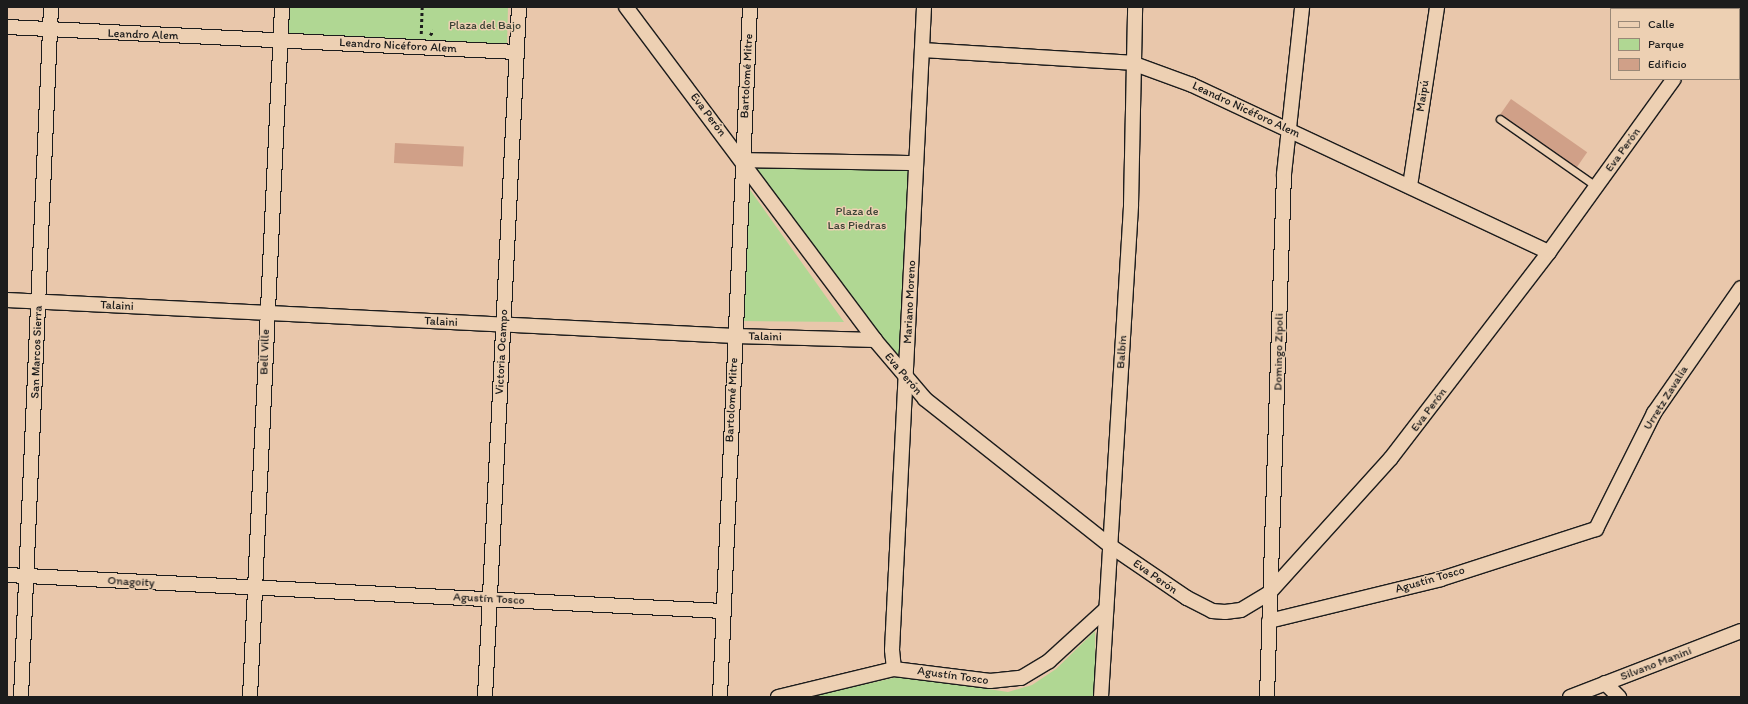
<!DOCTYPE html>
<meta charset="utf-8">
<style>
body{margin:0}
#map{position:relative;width:1748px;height:704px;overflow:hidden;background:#e9c7ab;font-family:Itim,sans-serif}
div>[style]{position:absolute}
.green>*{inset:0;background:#b0d793}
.building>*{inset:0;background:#d0a088;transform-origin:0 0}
.path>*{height:2.5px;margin-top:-1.25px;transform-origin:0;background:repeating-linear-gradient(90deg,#1c1c1c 0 3px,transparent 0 6px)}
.roads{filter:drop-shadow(1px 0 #1c1c1c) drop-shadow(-1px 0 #1c1c1c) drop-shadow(0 1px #1c1c1c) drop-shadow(0 -1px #1c1c1c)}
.lane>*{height:7px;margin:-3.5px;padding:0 3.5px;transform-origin:3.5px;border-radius:3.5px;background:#edd0b3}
.street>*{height:14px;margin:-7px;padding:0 7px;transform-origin:7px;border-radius:7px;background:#edd0b3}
span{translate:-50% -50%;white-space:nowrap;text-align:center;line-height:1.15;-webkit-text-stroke:3px #edd0b3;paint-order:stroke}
.park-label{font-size:12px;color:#3a4134}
.street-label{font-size:12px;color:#1c1c1c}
.frame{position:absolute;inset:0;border:8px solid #1c1c1c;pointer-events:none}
.legend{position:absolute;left:1610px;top:8px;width:130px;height:72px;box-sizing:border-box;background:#edd0b3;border:1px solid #987;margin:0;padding:5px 7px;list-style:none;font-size:12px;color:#1c1c1c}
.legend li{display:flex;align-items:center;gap:8px;height:20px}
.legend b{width:20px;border:1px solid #987}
</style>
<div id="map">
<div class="green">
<i style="clip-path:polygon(288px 7px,508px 7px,507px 46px,287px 36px)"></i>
<i style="clip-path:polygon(743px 160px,916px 163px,906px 379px)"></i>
<i style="clip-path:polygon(748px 187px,844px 322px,741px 321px)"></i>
<i style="clip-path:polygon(1095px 631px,1096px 697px,808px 697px,902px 676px,1008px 692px,1032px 685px,1056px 669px)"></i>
</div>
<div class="building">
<i style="left:1511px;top:99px;width:93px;height:19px;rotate:35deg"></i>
<i style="left:395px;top:143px;width:69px;height:20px;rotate:3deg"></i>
</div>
<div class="path">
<i style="left:421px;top:34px;width:27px;rotate:-88deg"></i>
<i style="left:430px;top:35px;width:6px;rotate:-51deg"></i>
</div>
<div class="roads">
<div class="lane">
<i style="left:1500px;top:119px;width:118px;rotate:35deg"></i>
</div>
<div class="street">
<i style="left:626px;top:7px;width:416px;rotate:53.2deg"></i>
<i style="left:875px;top:340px;width:77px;rotate:49.7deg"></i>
<i style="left:925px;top:399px;width:235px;rotate:38.4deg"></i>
<i style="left:1109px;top:545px;width:94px;rotate:34.2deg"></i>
<i style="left:1187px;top:598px;width:28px;rotate:27deg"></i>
<i style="left:1212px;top:611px;width:13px;rotate:4deg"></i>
<i style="left:1225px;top:612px;width:16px;rotate:-7deg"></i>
<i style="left:1241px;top:610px;width:33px;rotate:-31deg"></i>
<i style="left:1269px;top:593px;width:182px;rotate:-47.9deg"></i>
<i style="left:1391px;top:458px;width:260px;rotate:-52.5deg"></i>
<i style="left:1549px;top:252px;width:213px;rotate:-54.2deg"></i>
<i style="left:1724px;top:9px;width:3px;rotate:-45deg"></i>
<i style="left:7px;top:27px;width:510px;rotate:2.81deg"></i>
<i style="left:922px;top:50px;width:210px;rotate:3.5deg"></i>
<i style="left:1132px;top:63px;width:64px;rotate:20.1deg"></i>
<i style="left:1192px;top:85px;width:394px;rotate:25.1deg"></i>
<i style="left:743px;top:160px;width:173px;rotate:1deg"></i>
<i style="left:1410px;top:186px;width:181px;rotate:-81.4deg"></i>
<i style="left:7px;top:300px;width:729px;rotate:2.83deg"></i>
<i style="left:735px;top:336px;width:140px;rotate:1.6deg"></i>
<i style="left:7px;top:575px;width:717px;rotate:2.88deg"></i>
<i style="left:1269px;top:621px;width:177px;rotate:-13.7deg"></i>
<i style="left:1441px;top:579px;width:163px;rotate:-17.9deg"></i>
<i style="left:1596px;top:529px;width:130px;rotate:-63.4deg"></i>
<i style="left:1654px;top:413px;width:152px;rotate:-55.2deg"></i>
<i style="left:894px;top:669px;width:19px;rotate:-96deg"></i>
<i style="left:892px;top:650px;width:644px;rotate:-87.15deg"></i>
<i style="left:1605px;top:683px;width:20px;rotate:45deg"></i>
<i style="left:21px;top:697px;width:691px;rotate:-87.51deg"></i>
<i style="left:250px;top:697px;width:691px;rotate:-87.34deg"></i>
<i style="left:485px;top:697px;width:691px;rotate:-87.18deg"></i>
<i style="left:720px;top:697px;width:691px;rotate:-87.51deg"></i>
<i style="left:778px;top:697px;width:119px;rotate:-13.6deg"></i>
<i style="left:894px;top:669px;width:97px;rotate:7.1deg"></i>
<i style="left:990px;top:681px;width:31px;rotate:-6deg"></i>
<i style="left:1021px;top:678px;width:33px;rotate:-31deg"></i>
<i style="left:1049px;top:661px;width:77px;rotate:-42.4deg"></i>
<i style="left:1101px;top:697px;width:493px;rotate:-86.5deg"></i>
<i style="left:1131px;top:205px;width:198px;rotate:-88.8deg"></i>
<i style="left:1267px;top:697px;width:523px;rotate:-88.14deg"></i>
<i style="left:1284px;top:174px;width:168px;rotate:-83.8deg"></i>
<i style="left:1570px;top:697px;width:183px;rotate:-21.1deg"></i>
</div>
</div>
<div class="park-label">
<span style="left:485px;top:26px">Plaza del Bajo</span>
<span style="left:857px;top:219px">Plaza de<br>Las Piedras</span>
</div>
<div class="street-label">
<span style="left:143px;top:35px;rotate:2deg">Leandro Alem</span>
<span style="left:398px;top:46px;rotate:3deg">Leandro Nicéforo Alem</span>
<span style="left:747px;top:76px;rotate:-87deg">Bartolomé Mitre</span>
<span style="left:1423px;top:96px;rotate:-81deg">Maipú</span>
<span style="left:1246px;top:110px;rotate:25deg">Leandro Nicéforo Alem</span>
<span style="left:708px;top:115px;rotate:53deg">Eva Perón</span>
<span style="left:1623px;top:150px;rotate:-54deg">Eva Perón</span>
<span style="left:910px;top:302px;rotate:-87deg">Mariano Moreno</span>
<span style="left:117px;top:306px;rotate:3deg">Talaini</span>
<span style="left:441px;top:322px;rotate:3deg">Talaini</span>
<span style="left:765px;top:337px;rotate:1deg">Talaini</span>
<span style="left:37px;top:352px;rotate:-88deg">San Marcos Sierra</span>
<span style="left:265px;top:352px;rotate:-88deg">Bell Ville</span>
<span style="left:502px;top:352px;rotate:-87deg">Victoria Ocampo</span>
<span style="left:1122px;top:352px;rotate:-86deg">Balbín</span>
<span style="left:1279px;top:352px;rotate:-89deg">Domingo Zípoli</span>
<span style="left:903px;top:374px;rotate:50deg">Eva Perón</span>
<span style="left:1666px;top:398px;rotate:-58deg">Urretz Zavalía</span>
<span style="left:732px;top:400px;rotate:-87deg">Bartolomé Mitre</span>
<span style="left:1429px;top:410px;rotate:-53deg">Eva Perón</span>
<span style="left:1155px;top:577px;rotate:35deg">Eva Perón</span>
<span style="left:1430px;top:580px;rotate:-16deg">Agustín Tosco</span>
<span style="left:131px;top:582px;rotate:3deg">Onagoity</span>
<span style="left:489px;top:599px;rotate:3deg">Agustín Tosco</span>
<span style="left:1656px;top:664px;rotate:-21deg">Silvano Manini</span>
<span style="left:953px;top:676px;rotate:8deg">Agustín Tosco</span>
</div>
<div class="frame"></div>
<ul class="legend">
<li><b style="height:5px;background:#edd0b3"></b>Calle</li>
<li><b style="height:11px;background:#b0d793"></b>Parque</li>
<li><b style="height:11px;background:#d0a088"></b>Edificio</li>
</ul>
</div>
